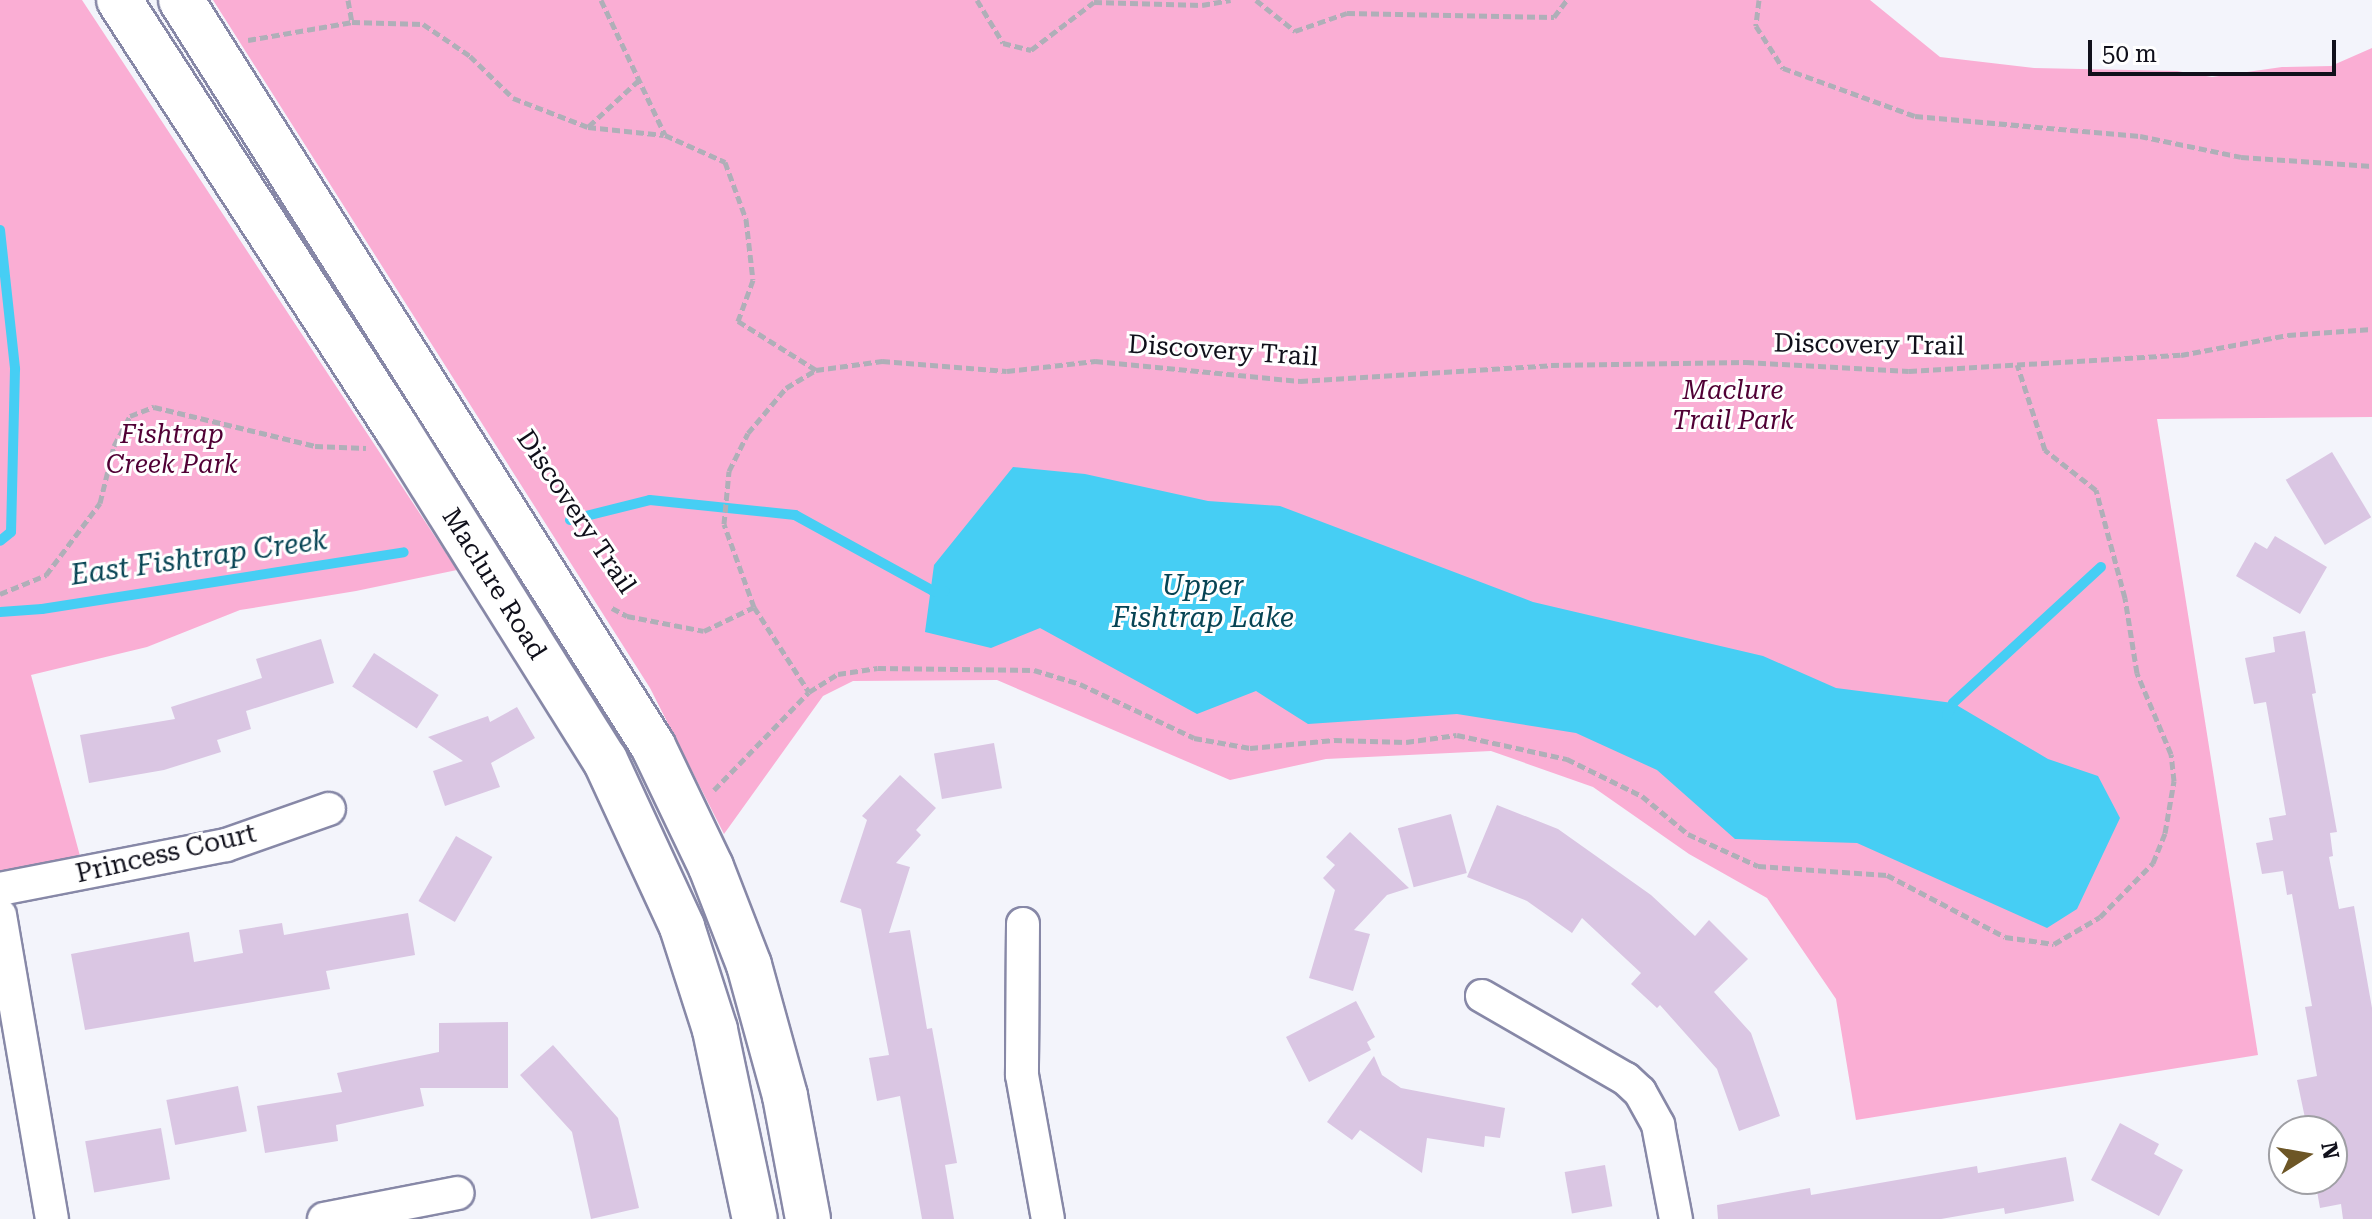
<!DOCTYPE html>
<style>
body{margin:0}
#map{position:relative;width:2372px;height:1219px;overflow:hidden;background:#f3f4fb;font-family:"Roboto Serif",serif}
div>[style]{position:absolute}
.green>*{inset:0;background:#faaed4}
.water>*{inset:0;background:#46cef4}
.stream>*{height:10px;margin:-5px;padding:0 5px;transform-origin:5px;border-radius:5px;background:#46cef4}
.building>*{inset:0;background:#dac6e3;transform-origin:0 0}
.path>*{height:5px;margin-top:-2.5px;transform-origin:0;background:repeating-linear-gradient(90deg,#afafb8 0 8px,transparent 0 12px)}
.roads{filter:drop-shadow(2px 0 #8788a7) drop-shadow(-2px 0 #8788a7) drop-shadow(0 2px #8788a7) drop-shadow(0 -2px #8788a7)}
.street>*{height:32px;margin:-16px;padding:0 16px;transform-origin:16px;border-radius:16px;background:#fff}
.secondary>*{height:44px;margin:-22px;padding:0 22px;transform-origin:22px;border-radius:22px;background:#fff}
span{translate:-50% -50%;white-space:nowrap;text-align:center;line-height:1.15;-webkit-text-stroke:6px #fff;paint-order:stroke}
.street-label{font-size:26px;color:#10101b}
.park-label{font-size:26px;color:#510035;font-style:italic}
.water-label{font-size:28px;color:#074454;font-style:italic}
.north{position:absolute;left:2268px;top:1115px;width:80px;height:80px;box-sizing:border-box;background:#fff;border:2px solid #9f9fa4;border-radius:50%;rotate:79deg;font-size:22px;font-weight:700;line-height:32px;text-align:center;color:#10101b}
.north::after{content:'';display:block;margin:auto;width:28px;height:36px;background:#6d5626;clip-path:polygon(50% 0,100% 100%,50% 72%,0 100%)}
.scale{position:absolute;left:2088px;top:40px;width:248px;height:36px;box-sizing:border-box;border:4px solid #10101b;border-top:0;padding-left:10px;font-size:24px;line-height:28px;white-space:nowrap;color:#10101b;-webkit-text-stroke:6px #fff;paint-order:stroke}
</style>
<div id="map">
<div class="green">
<i style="clip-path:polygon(0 0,82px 0,457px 570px,356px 591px,240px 610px,147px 647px,31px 675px,83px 867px,0 877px)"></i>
<i style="clip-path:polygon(213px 0,1870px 0,1940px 57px,2034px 68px,2177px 71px,2212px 77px,2282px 67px,2331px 66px,2372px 48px,2372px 417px,2157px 419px,2258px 1055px,1856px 1120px,1836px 999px,1767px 898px,1689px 854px,1593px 787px,1491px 751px,1326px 759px,1230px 780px,997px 680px,853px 681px,823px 696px,724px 834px,650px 688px)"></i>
</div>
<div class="water">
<i style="clip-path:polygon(1013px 467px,1085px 474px,1208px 501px,1280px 506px,1533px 602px,1763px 656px,1836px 688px,1953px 703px,2048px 759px,2098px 776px,2120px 818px,2077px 909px,2047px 928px,1857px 843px,1735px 839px,1657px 770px,1576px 733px,1457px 714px,1308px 724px,1256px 691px,1197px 714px,1040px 628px,991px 648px,925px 632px,934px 565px)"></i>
</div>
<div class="stream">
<i style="left:0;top:230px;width:140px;rotate:83.8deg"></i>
<i style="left:15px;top:369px;width:163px;rotate:91.4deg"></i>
<i style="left:11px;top:532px;width:14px;rotate:141deg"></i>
<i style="left:570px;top:520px;width:82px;rotate:-14deg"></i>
<i style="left:650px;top:500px;width:146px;rotate:5.9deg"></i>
<i style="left:795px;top:515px;width:158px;rotate:28.8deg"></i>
<i style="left:933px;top:591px;width:12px"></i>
<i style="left:0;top:612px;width:42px;rotate:-4.1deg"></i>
<i style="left:42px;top:609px;width:366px;rotate:-8.9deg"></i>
<i style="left:1947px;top:715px;width:13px;rotate:-63deg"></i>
<i style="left:1953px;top:703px;width:201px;rotate:-42.6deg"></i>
</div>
<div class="building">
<i style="left:2332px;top:452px;width:76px;height:54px;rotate:59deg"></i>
<i style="clip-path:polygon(2275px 536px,2327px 567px,2300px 614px,2236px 576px,2255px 542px,2267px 549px)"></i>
<i style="clip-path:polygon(2305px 631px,2316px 693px,2312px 694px,2337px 832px,2330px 833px,2333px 856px,2329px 857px,2339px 909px,2354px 906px,2372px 1008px,2372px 1219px,2343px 1219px,2341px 1204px,2320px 1208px,2315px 1180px,2332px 1179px,2332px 1131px,2318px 1131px,2315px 1116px,2305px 1118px,2297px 1080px,2317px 1076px,2305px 1007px,2312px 1006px,2292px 894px,2287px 895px,2283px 871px,2262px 874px,2256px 843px,2273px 840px,2269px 818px,2286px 815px,2266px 702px,2254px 704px,2245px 658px,2275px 652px,2273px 637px)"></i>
<i style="clip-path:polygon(321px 639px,334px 683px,246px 711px,251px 729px,217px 740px,221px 752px,164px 770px,89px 783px,80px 735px,175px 719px,171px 707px,262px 678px,256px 659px)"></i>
<i style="left:374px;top:653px;width:77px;height:40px;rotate:33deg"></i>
<i style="clip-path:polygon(517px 707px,535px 738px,491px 763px,500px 787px,445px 806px,433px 771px,463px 761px,428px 737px,488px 716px,490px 722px)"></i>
<i style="left:994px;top:743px;width:46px;height:61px;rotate:80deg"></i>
<i style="clip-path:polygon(900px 775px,936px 808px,916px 830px,921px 835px,896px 863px,910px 867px,889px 933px,910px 930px,927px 1029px,932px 1028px,957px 1163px,945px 1165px,954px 1219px,922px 1219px,900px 1096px,877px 1101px,869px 1058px,889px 1055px,861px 909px,840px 902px,867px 820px,862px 816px)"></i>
<i style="clip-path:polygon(1497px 805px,1558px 829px,1651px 895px,1695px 936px,1709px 920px,1748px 959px,1714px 992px,1751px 1033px,1780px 1116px,1739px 1131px,1717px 1069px,1660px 1005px,1657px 1008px,1631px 984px,1641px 973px,1582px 918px,1572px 933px,1527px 901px,1467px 877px)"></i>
<i style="left:1451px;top:814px;width:61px;height:55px;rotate:75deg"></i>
<i style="clip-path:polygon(1350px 832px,1409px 888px,1387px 895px,1354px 930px,1370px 934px,1353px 991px,1309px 978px,1335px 890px,1323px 878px,1335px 865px,1326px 857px)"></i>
<i style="left:456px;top:836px;width:42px;height:75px;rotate:30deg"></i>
<i style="clip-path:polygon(408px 913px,415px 955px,326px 971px,330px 989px,85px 1030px,71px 954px,189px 932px,194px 962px,243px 953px,239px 930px,282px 923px,284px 935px)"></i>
<i style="clip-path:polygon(1356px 1001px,1375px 1037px,1367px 1042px,1371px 1050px,1309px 1082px,1286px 1037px)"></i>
<i style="clip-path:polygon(508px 1022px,508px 1088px,420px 1088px,424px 1106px,336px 1125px,338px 1141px,265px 1153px,257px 1106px,342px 1092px,337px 1073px,439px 1052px,439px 1023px)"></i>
<i style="clip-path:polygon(553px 1045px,618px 1118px,639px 1208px,591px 1219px,572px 1132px,520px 1075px)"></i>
<i style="clip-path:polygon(1374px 1056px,1382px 1075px,1401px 1088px,1505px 1108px,1500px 1138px,1485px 1136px,1484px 1147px,1427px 1138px,1422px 1173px,1360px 1130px,1352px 1140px,1327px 1122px)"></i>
<i style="left:238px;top:1086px;width:46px;height:73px;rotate:79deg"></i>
<i style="clip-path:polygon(2120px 1123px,2159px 1144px,2154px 1154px,2183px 1170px,2159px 1216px,2091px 1180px)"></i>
<i style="left:161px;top:1128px;width:52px;height:77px;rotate:80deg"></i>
<i style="clip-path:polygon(2066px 1157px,2074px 1201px,2005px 1214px,2004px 1208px,1941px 1219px,1718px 1219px,1717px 1205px,1810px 1188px,1811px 1195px,1977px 1166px,1978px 1173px)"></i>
<i style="left:1605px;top:1165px;width:42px;height:41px;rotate:80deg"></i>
</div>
<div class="path">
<i style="left:348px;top:0;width:22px;rotate:80deg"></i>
<i style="left:601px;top:0;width:149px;rotate:64.6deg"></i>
<i style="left:665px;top:135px;width:66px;rotate:24.2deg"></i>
<i style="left:725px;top:162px;width:61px;rotate:69.8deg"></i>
<i style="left:746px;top:219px;width:61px;rotate:83.5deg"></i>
<i style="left:753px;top:280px;width:44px;rotate:110.1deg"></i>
<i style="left:738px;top:321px;width:92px;rotate:32.1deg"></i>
<i style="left:977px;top:0;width:50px;rotate:58.8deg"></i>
<i style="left:1003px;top:43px;width:29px;rotate:14deg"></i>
<i style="left:1031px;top:50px;width:79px;rotate:-37.3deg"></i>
<i style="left:1094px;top:2px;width:108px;rotate:1.6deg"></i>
<i style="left:1202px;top:5px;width:29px;rotate:-10deg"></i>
<i style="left:1256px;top:0;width:50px;rotate:38.5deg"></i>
<i style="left:1295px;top:31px;width:55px;rotate:-19.1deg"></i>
<i style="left:1347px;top:13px;width:207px;rotate:1.1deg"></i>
<i style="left:1554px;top:17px;width:21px;rotate:-53deg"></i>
<i style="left:1759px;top:0;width:26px;rotate:97deg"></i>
<i style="left:1756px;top:26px;width:50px;rotate:57.3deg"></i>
<i style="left:1783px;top:68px;width:140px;rotate:20deg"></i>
<i style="left:1915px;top:116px;width:226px;rotate:5.1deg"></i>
<i style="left:2140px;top:136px;width:103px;rotate:11.7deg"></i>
<i style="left:2241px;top:157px;width:131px;rotate:3.9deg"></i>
<i style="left:248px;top:40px;width:106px;rotate:-9.8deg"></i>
<i style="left:352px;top:22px;width:71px;rotate:1.6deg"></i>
<i style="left:423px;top:24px;width:57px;rotate:34.2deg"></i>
<i style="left:470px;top:56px;width:60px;rotate:44.3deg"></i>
<i style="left:513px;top:98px;width:80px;rotate:21.1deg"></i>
<i style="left:588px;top:127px;width:76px;rotate:6deg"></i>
<i style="left:589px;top:126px;width:67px;rotate:-42.6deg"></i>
<i style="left:0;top:594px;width:50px;rotate:-22.4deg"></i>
<i style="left:46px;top:575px;width:90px;rotate:-53.1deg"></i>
<i style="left:100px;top:503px;width:59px;rotate:-76.2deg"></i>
<i style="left:114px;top:446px;width:34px;rotate:-62deg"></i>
<i style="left:130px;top:416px;width:26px;rotate:-21deg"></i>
<i style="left:154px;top:407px;width:166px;rotate:13.6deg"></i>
<i style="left:315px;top:446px;width:51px;rotate:2.2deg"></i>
<i style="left:754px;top:607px;width:101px;rotate:57.1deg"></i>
<i style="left:612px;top:608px;width:17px;rotate:28deg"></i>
<i style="left:627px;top:616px;width:78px;rotate:11deg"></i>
<i style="left:704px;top:631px;width:55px;rotate:-25.6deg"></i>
<i style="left:754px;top:607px;width:88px;rotate:-109.9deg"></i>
<i style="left:724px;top:524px;width:53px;rotate:-84.6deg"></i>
<i style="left:729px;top:471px;width:42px;rotate:-63.4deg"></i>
<i style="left:748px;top:433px;width:59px;rotate:-49.8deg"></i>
<i style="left:786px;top:388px;width:35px;rotate:-31deg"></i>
<i style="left:816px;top:370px;width:67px;rotate:-7.8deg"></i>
<i style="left:882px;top:361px;width:125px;rotate:4.6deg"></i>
<i style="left:1007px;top:371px;width:89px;rotate:-6.5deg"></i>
<i style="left:1095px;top:361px;width:206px;rotate:5.6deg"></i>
<i style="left:1300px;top:381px;width:252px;rotate:-3.6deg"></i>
<i style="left:1551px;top:365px;width:195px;rotate:-0.9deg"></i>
<i style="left:1746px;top:362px;width:163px;rotate:3.2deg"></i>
<i style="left:1909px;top:371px;width:272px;rotate:-3.4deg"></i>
<i style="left:2181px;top:355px;width:109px;rotate:-10.6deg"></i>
<i style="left:2288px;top:335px;width:84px;rotate:-4.1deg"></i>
<i style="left:714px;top:790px;width:136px;rotate:-45.9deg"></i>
<i style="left:809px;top:692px;width:34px;rotate:-32deg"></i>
<i style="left:838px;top:674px;width:40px;rotate:-8.5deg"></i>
<i style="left:878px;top:668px;width:156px;rotate:0.7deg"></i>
<i style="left:1034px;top:670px;width:48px;rotate:16.9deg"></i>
<i style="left:1080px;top:684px;width:126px;rotate:25.3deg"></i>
<i style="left:1194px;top:738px;width:57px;rotate:10.1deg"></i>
<i style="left:1250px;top:748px;width:84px;rotate:-5.4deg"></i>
<i style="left:1334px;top:740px;width:72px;rotate:1.6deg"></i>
<i style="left:1406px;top:742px;width:51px;rotate:-7.8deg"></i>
<i style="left:1457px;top:735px;width:113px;rotate:12.3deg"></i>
<i style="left:1567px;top:759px;width:84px;rotate:26.3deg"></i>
<i style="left:1642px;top:796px;width:60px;rotate:39.6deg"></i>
<i style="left:1688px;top:834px;width:77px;rotate:24.6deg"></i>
<i style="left:1758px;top:866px;width:129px;rotate:4deg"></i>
<i style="left:1887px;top:875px;width:133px;rotate:27.7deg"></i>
<i style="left:2005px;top:937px;width:49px;rotate:8.1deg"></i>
<i style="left:2054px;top:944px;width:53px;rotate:-30.4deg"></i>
<i style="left:2100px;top:917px;width:76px;rotate:-45.5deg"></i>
<i style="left:2153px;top:863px;width:32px;rotate:-68deg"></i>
<i style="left:2165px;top:833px;width:53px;rotate:-80.2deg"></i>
<i style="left:2174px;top:781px;width:27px;rotate:-96deg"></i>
<i style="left:2171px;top:754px;width:88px;rotate:-112.8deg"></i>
<i style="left:2137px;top:673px;width:76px;rotate:-99.1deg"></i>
<i style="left:2125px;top:598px;width:112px;rotate:-105deg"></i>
<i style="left:2096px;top:490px;width:65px;rotate:-141.9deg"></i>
<i style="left:2045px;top:450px;width:90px;rotate:-108deg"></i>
</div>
<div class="roads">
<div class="street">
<i style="left:0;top:889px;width:230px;rotate:-11deg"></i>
<i style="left:226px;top:845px;width:109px;rotate:-19.3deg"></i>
<i style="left:0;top:915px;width:308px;rotate:80.3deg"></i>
<i style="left:1023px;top:924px;width:151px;rotate:90.4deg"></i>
<i style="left:1022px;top:1075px;width:146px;rotate:79.8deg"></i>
<i style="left:1482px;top:996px;width:166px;rotate:30deg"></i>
<i style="left:1626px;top:1079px;width:19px;rotate:43deg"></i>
<i style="left:1640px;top:1092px;width:38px;rotate:61deg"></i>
<i style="left:1658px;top:1125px;width:96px;rotate:79.2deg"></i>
<i style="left:324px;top:1219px;width:136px;rotate:-11deg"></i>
</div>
<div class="secondary">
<i style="left:119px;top:0;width:511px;rotate:57.06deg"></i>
<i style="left:397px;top:429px;width:391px;rotate:57.9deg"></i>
<i style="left:605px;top:760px;width:184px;rotate:65.2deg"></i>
<i style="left:682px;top:927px;width:108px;rotate:72.2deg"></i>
<i style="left:715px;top:1030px;width:193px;rotate:78.1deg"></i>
<i style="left:181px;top:0;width:883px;rotate:57.68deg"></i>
<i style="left:653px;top:746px;width:134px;rotate:64.4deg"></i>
<i style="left:711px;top:867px;width:105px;rotate:68.8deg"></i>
<i style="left:749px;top:965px;width:136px;rotate:74.6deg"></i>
<i style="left:785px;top:1096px;width:125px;rotate:79.4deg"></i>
</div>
</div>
<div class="street-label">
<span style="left:1869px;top:345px;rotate:1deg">Discovery Trail</span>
<span style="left:1223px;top:351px;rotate:4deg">Discovery Trail</span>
<span style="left:576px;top:512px;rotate:56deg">Discovery Trail</span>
<span style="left:494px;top:584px;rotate:58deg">Maclure Road</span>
<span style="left:166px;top:854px;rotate:-13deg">Princess Court</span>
</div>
<div class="park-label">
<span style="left:1733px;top:406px">Maclure<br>Trail Park</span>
<span style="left:172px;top:450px">Fishtrap<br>Creek Park</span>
</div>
<div class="water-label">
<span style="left:199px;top:558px;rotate:-8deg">East Fishtrap Creek</span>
<span style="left:1203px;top:602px">Upper<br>Fishtrap Lake</span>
</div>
<div class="north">N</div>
<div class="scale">50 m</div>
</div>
